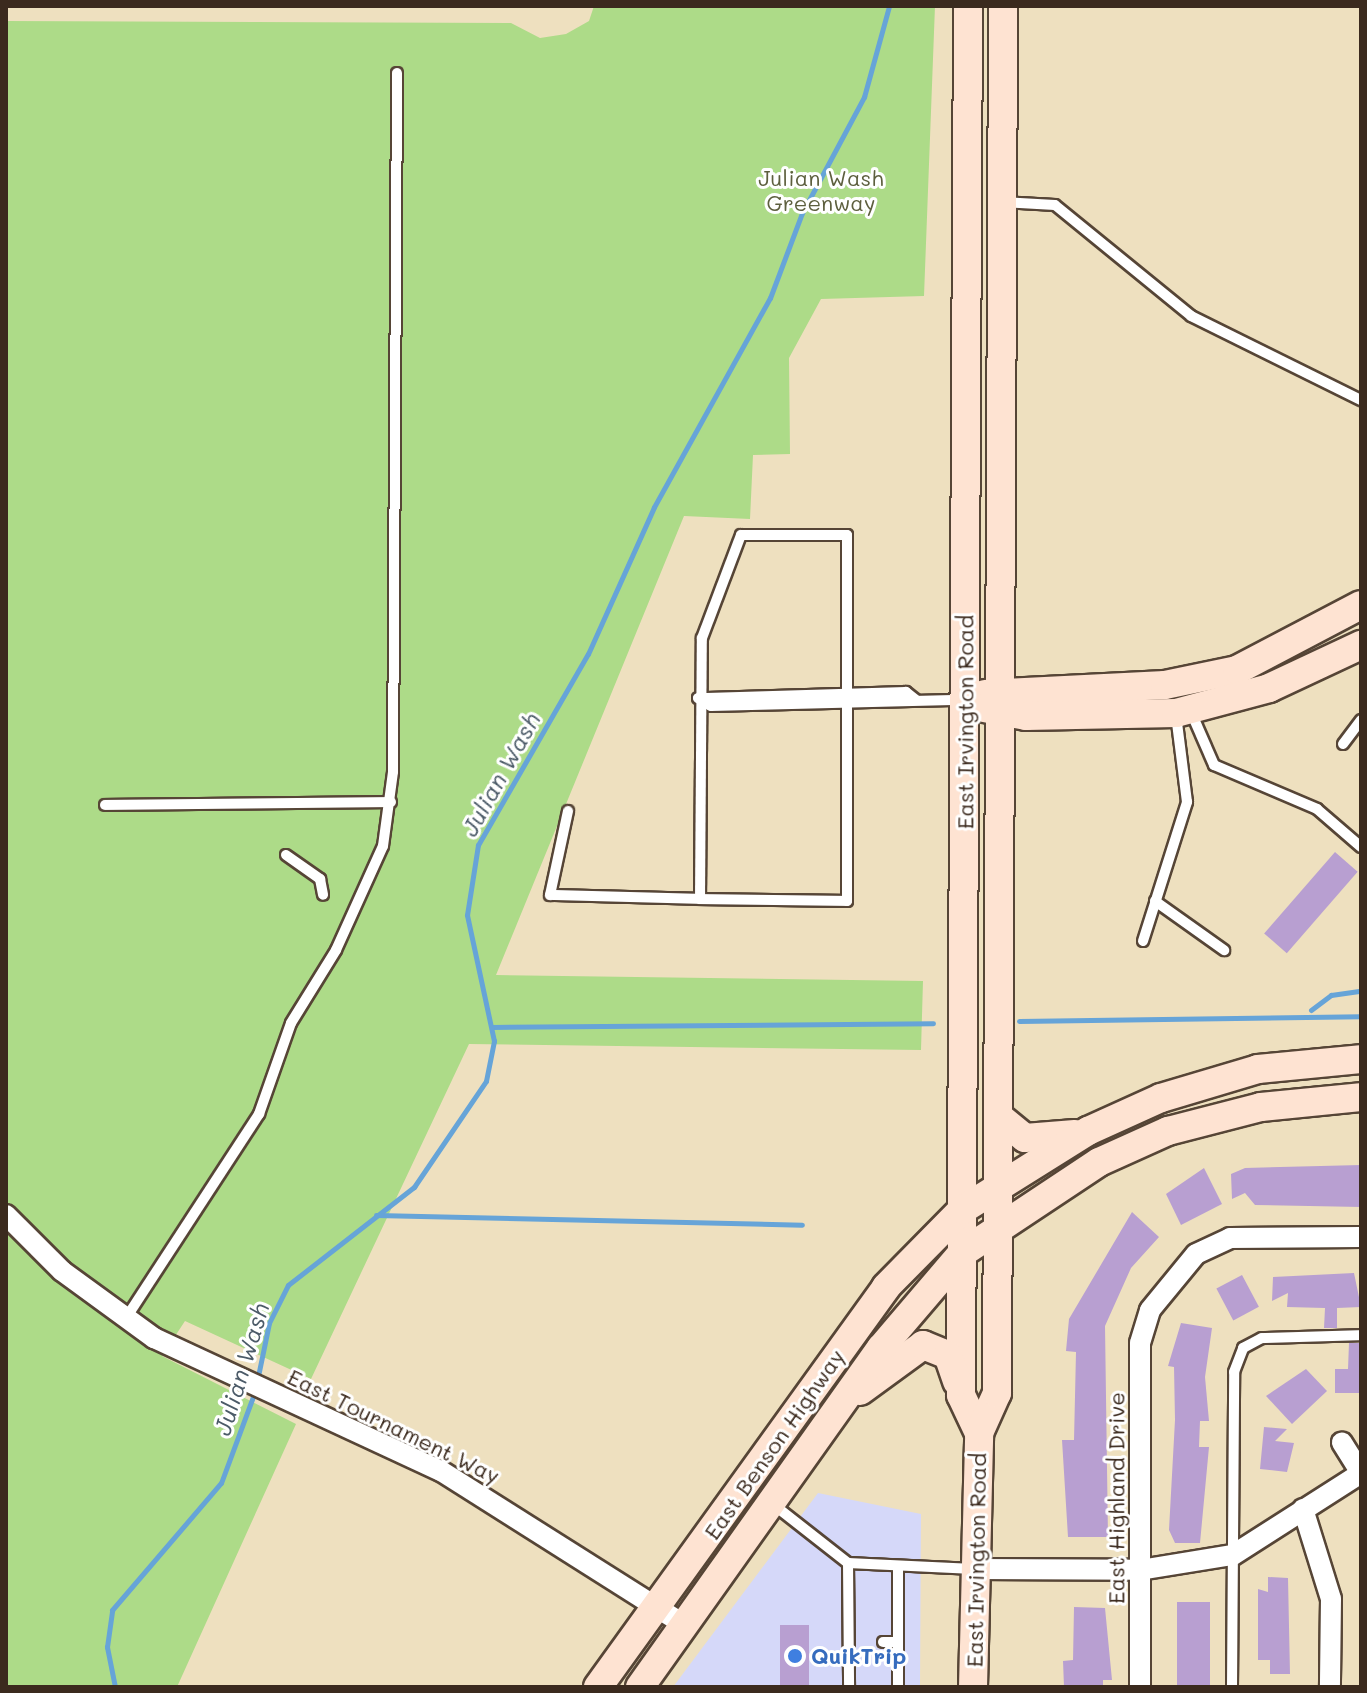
<!DOCTYPE html>
<style>
body{margin:0}
#map{position:relative;width:1367px;height:1693px;overflow:hidden;background:#eee0bf;font-family:Mali,sans-serif}
div>[style]{position:absolute}
.built>*{inset:0;background:#d5d8f9}
.green>*{inset:0;background:#addb88}
.stream>*{height:5px;margin:-2.5px;padding:0 2.5px;transform-origin:2.5px;border-radius:2.5px;background:#66a4d8}
.building>*{inset:0;background:#b89fd1;transform-origin:0 0}
.roads{filter:drop-shadow(2px 0 #564536) drop-shadow(-2px 0 #564536) drop-shadow(0 2px #564536) drop-shadow(0 -2px #564536)}
.lane>*{height:10px;margin:-5px;padding:0 5px;transform-origin:5px;border-radius:5px;background:#fff}
.street>*{height:20px;margin:-10px;padding:0 10px;transform-origin:10px;border-radius:10px;background:#fff}
.secondary>*{height:28px;margin:-14px;padding:0 14px;transform-origin:14px;border-radius:14px;background:#fee3d2}
.dots>*{width:22px;height:22px;translate:-50% -50%;box-sizing:border-box;border:4px solid #fff;border-radius:50%}
span{translate:-50% -50%;white-space:nowrap;text-align:center;line-height:1.15;-webkit-text-stroke:6px #fff;paint-order:stroke}
.park-label{font-size:22px;color:#5d5f3e}
.street-label{font-size:22px;color:#3b2a1e}
.shop-label{font-size:22px;color:#366cbe;font-weight:700}
.left{translate:0 -50%;text-align:left}
.water-label{font-size:24px;color:#4c5b68;font-style:italic}
.frame{position:absolute;inset:0;border:8px solid #3b2a1e;pointer-events:none}
</style>
<div id="map">
<div class="built">
<i style="clip-path:polygon(818px 1493px,921px 1514px,920px 1687px,673px 1687px)"></i>
</div>
<div class="green">
<i style="clip-path:polygon(594px 6px,935px 6px,924px 296px,821px 299px,789px 358px,790px 454px,753px 455px,750px 519px,684px 516px,496px 975px,923px 981px,921px 1050px,469px 1044px,311px 1379px,185px 1321px,162px 1356px,296px 1424px,177px 1687px,6px 1687px,6px 21px,511px 23px,540px 38px,566px 34px,589px 21px)"></i>
</div>
<div class="stream">
<i style="left:1311px;top:1010px;width:25px;rotate:-37deg"></i>
<i style="left:1331px;top:995px;width:30px;rotate:-8deg"></i>
<i style="left:1019px;top:1021px;width:342px;rotate:-0.8deg"></i>
<i style="left:492px;top:1027px;width:441px;rotate:-0.5deg"></i>
<i style="left:376px;top:1215px;width:426px;rotate:1.3deg"></i>
<i style="left:257px;top:1381px;width:59px;rotate:-78.3deg"></i>
<i style="left:269px;top:1323px;width:42px;rotate:-63.4deg"></i>
<i style="left:288px;top:1285px;width:160px;rotate:-37.9deg"></i>
<i style="left:414px;top:1187px;width:128px;rotate:-55.8deg"></i>
<i style="left:486px;top:1081px;width:41px;rotate:-78.7deg"></i>
<i style="left:494px;top:1041px;width:129px;rotate:-102.1deg"></i>
<i style="left:467px;top:915px;width:71px;rotate:-81.1deg"></i>
<i style="left:478px;top:845px;width:220px;rotate:-60.1deg"></i>
<i style="left:588px;top:654px;width:161px;rotate:-65.8deg"></i>
<i style="left:654px;top:507px;width:239px;rotate:-61deg"></i>
<i style="left:770px;top:298px;width:91px;rotate:-69.4deg"></i>
<i style="left:802px;top:213px;width:132px;rotate:-61.9deg"></i>
<i style="left:864px;top:97px;width:94px;rotate:-74.6deg"></i>
<i style="left:115px;top:1687px;width:41px;rotate:-101.3deg"></i>
<i style="left:107px;top:1647px;width:37px;rotate:-82deg"></i>
<i style="left:112px;top:1610px;width:167px;rotate:-49.4deg"></i>
<i style="left:221px;top:1483px;width:98px;rotate:-69.7deg"></i>
</div>
<div class="building">
<i style="left:1335px;top:852px;width:30px;height:108px;rotate:41deg"></i>
<i style="clip-path:polygon(1361px 1165px,1361px 1207px,1255px 1205px,1245px 1193px,1232px 1199px,1231px 1174px,1245px 1168px)"></i>
<i style="clip-path:polygon(1204px 1168px,1222px 1204px,1181px 1225px,1166px 1194px)"></i>
<i style="clip-path:polygon(1132px 1212px,1159px 1237px,1131px 1268px,1105px 1326px,1108px 1537px,1068px 1537px,1062px 1440px,1074px 1440px,1076px 1352px,1066px 1351px,1069px 1319px)"></i>
<i style="clip-path:polygon(1354px 1273px,1361px 1307px,1337px 1308px,1337px 1328px,1324px 1328px,1325px 1308px,1287px 1307px,1288px 1293px,1272px 1301px,1273px 1277px)"></i>
<i style="left:1242px;top:1275px;width:36px;height:29px;rotate:62deg"></i>
<i style="clip-path:polygon(1181px 1323px,1212px 1328px,1205px 1377px,1209px 1421px,1200px 1421px,1199px 1447px,1209px 1447px,1200px 1543px,1175px 1543px,1169px 1530px,1175px 1420px,1174px 1367px,1168px 1366px)"></i>
<i style="clip-path:polygon(1349px 1343px,1361px 1343px,1361px 1393px,1335px 1393px,1335px 1369px,1348px 1369px)"></i>
<i style="clip-path:polygon(1306px 1369px,1327px 1391px,1292px 1424px,1266px 1396px)"></i>
<i style="clip-path:polygon(1264px 1427px,1287px 1429px,1275px 1441px,1294px 1443px,1287px 1472px,1260px 1469px)"></i>
<i style="clip-path:polygon(1268px 1577px,1288px 1578px,1290px 1674px,1270px 1674px,1270px 1660px,1258px 1660px,1258px 1589px,1268px 1592px)"></i>
<i style="left:1177px;top:1602px;width:33px;height:85px"></i>
<i style="clip-path:polygon(1074px 1607px,1105px 1608px,1112px 1680px,1103px 1680px,1103px 1687px,1064px 1687px,1063px 1661px,1073px 1660px)"></i>
<i style="left:780px;top:1625px;width:29px;height:62px"></i>
</div>
<div class="roads">
<div class="lane">
<i style="left:1002px;top:202px;width:53px;rotate:3.2deg"></i>
<i style="left:1055px;top:205px;width:176px;rotate:39.2deg"></i>
<i style="left:1191px;top:316px;width:190px;rotate:26.3deg"></i>
<i style="left:741px;top:535px;width:106px"></i>
<i style="left:847px;top:535px;width:366px;rotate:90deg"></i>
<i style="left:847px;top:901px;width:147px;rotate:-179.2deg"></i>
<i style="left:700px;top:899px;width:261px;rotate:-89.6deg"></i>
<i style="left:702px;top:638px;width:110px;rotate:-69.3deg"></i>
<i style="left:916px;top:700px;width:13px;rotate:-141deg"></i>
<i style="left:906px;top:692px;width:208px;rotate:178.3deg"></i>
<i style="left:698px;top:698px;width:15px;rotate:32deg"></i>
<i style="left:711px;top:706px;width:252px;rotate:-1.4deg"></i>
<i style="left:1191px;top:712px;width:58px;rotate:66.5deg"></i>
<i style="left:1214px;top:765px;width:112px;rotate:23.1deg"></i>
<i style="left:1317px;top:809px;width:58px;rotate:40.8deg"></i>
<i style="left:1343px;top:744px;width:30px;rotate:-53deg"></i>
<i style="left:105px;top:805px;width:286px;rotate:-0.6deg"></i>
<i style="left:568px;top:811px;width:86px;rotate:102.1deg"></i>
<i style="left:550px;top:895px;width:150px;rotate:1.5deg"></i>
<i style="left:286px;top:855px;width:42px;rotate:35.2deg"></i>
<i style="left:320px;top:879px;width:16px;rotate:79deg"></i>
<i style="left:1155px;top:901px;width:85px;rotate:35.4deg"></i>
<i style="left:1143px;top:941px;width:146px;rotate:-72.4deg"></i>
<i style="left:1187px;top:802px;width:88px;rotate:-97.2deg"></i>
<i style="left:126px;top:1318px;width:244px;rotate:-56.9deg"></i>
<i style="left:259px;top:1114px;width:96px;rotate:-70.6deg"></i>
<i style="left:291px;top:1023px;width:86px;rotate:-58.3deg"></i>
<i style="left:336px;top:950px;width:114px;rotate:-65.7deg"></i>
<i style="left:383px;top:846px;width:75px;rotate:-82.3deg"></i>
<i style="left:393px;top:772px;width:699px;rotate:-89.67deg"></i>
<i style="left:774px;top:1505px;width:94px;rotate:38.1deg"></i>
<i style="left:848px;top:1563px;width:126px;rotate:2.7deg"></i>
<i style="left:848px;top:1563px;width:124px;rotate:89.5deg"></i>
<i style="left:883px;top:1642px;width:15px"></i>
<i style="left:898px;top:1687px;width:120px;rotate:-90deg"></i>
<i style="left:1232px;top:1687px;width:315px;rotate:-89.6deg"></i>
<i style="left:1234px;top:1372px;width:26px;rotate:-69deg"></i>
<i style="left:1243px;top:1348px;width:21px;rotate:-28deg"></i>
<i style="left:1262px;top:1338px;width:99px;rotate:-1.7deg"></i>
</div>
<div class="street">
<i style="left:6px;top:1215px;width:79px;rotate:45deg"></i>
<i style="left:62px;top:1271px;width:114px;rotate:36.1deg"></i>
<i style="left:154px;top:1338px;width:316px;rotate:24.9deg"></i>
<i style="left:441px;top:1471px;width:289px;rotate:32.3deg"></i>
<i style="left:1303px;top:1509px;width:94px;rotate:72.7deg"></i>
<i style="left:1331px;top:1599px;width:88px;rotate:90.7deg"></i>
<i style="left:976px;top:1569px;width:164px;rotate:0.3deg"></i>
<i style="left:1140px;top:1570px;width:94px;rotate:-9.2deg"></i>
<i style="left:1233px;top:1555px;width:152px;rotate:-32.6deg"></i>
<i style="left:1361px;top:1473px;width:36px;rotate:-122deg"></i>
<i style="left:1140px;top:1687px;width:344px;rotate:-90deg"></i>
<i style="left:1140px;top:1343px;width:34px;rotate:-73deg"></i>
<i style="left:1150px;top:1310px;width:72px;rotate:-50.6deg"></i>
<i style="left:1196px;top:1254px;width:38px;rotate:-25deg"></i>
<i style="left:1230px;top:1238px;width:131px;rotate:-0.4deg"></i>
</div>
<div class="secondary">
<i style="left:968px;top:6px;width:1389px;rotate:90.29deg"></i>
<i style="left:961px;top:1395px;width:42px;rotate:64.7deg"></i>
<i style="left:985px;top:694px;width:180px;rotate:-2.9deg"></i>
<i style="left:1165px;top:685px;width:74px;rotate:-11.8deg"></i>
<i style="left:1237px;top:670px;width:140px;rotate:-27.7deg"></i>
<i style="left:984px;top:708px;width:43px;rotate:10.8deg"></i>
<i style="left:1026px;top:716px;width:150px;rotate:-1.1deg"></i>
<i style="left:1176px;top:713px;width:96px;rotate:-15deg"></i>
<i style="left:1269px;top:688px;width:102px;rotate:-25.1deg"></i>
<i style="left:999px;top:1117px;width:33px;rotate:39deg"></i>
<i style="left:1025px;top:1138px;width:50px;rotate:-4.6deg"></i>
<i style="left:860px;top:1391px;width:78px;rotate:-36.1deg"></i>
<i style="left:923px;top:1345px;width:27px;rotate:22deg"></i>
<i style="left:948px;top:1355px;width:28px;rotate:71deg"></i>
<i style="left:598px;top:1687px;width:493px;rotate:-54.2deg"></i>
<i style="left:886px;top:1287px;width:108px;rotate:-45.4deg"></i>
<i style="left:962px;top:1210px;width:149px;rotate:-32.1deg"></i>
<i style="left:1088px;top:1131px;width:80px;rotate:-24.3deg"></i>
<i style="left:1161px;top:1098px;width:101px;rotate:-16.6deg"></i>
<i style="left:1258px;top:1069px;width:103px;rotate:-5.5deg"></i>
<i style="left:640px;top:1687px;width:416px;rotate:-54.6deg"></i>
<i style="left:881px;top:1348px;width:125px;rotate:-49.5deg"></i>
<i style="left:962px;top:1253px;width:164px;rotate:-33.6deg"></i>
<i style="left:1099px;top:1162px;width:76px;rotate:-24.2deg"></i>
<i style="left:1168px;top:1131px;width:96px;rotate:-14.5deg"></i>
<i style="left:1261px;top:1107px;width:100px;rotate:-5.7deg"></i>
<i style="left:973px;top:1687px;width:254px;rotate:-88.6deg"></i>
<i style="left:979px;top:1433px;width:44px;rotate:-65.8deg"></i>
<i style="left:997px;top:1393px;width:1387px;rotate:-89.75deg"></i>
</div>
</div>
<div class="dots">
<i style="left:795px;top:1656px;background:#3f7fe0"></i>
</div>
<div class="park-label">
<span style="left:821px;top:190px">Julian Wash<br>Greenway</span>
</div>
<div class="street-label">
<span style="left:965px;top:722px;rotate:-90deg">East Irvington Road</span>
<span style="left:394px;top:1426px;rotate:26deg">East Tournament Way</span>
<span style="left:774px;top:1444px;rotate:-55deg">East Benson Highway</span>
<span style="left:1116px;top:1498px;rotate:-90deg">East Highland Drive</span>
<span style="left:976px;top:1560px;rotate:-89deg">East Irvington Road</span>
</div>
<div class="shop-label">
<span class="left" style="left:811px;top:1656px">QuikTrip</span>
</div>
<div class="water-label">
<span style="left:500px;top:774px;rotate:-61deg">Julian Wash</span>
<span style="left:241px;top:1369px;rotate:-73deg">Julian Wash</span>
</div>
<div class="frame"></div>
</div>
